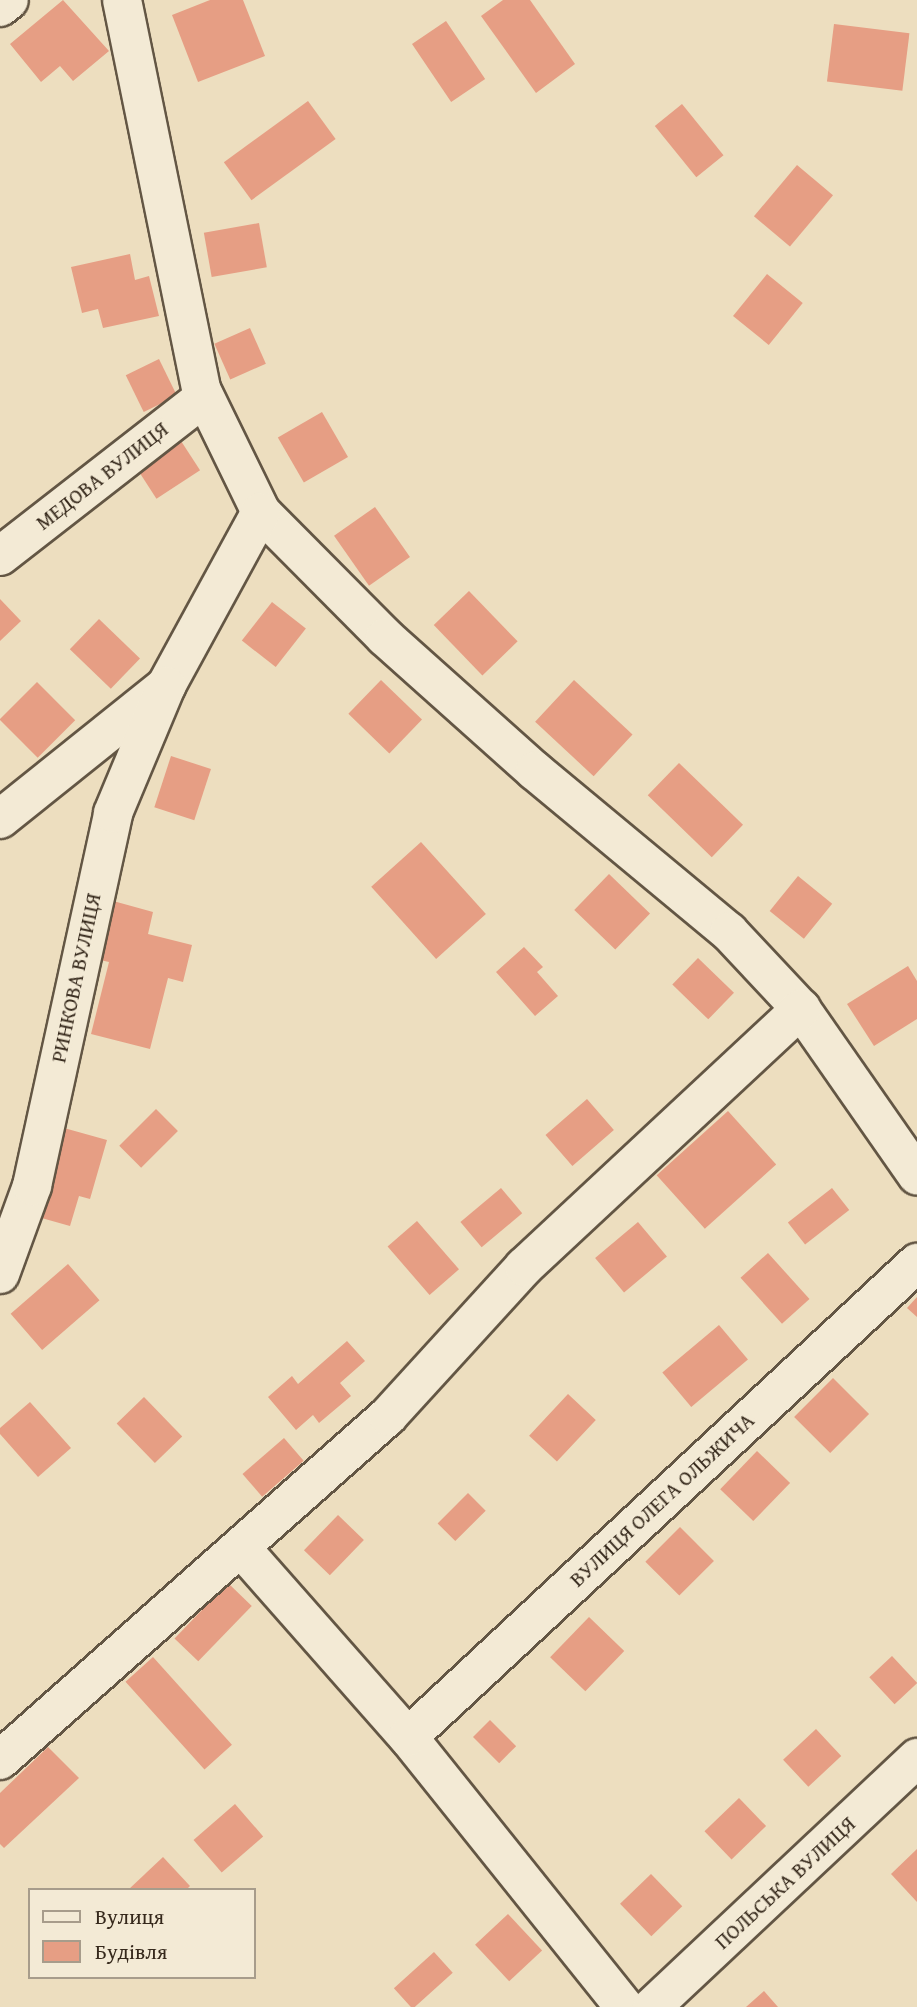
<!DOCTYPE html>
<meta charset="utf-8">
<style>
body{margin:0}
#map{position:relative;width:917px;height:2007px;overflow:hidden;background:#eddebf;font-family:"Gentium Book Plus",serif}
div>[style]{position:absolute}
.building>*{inset:0;background:#e69e84;transform-origin:0 0}
.roads{filter:drop-shadow(2px 0 #635644) drop-shadow(-2px 0 #635644) drop-shadow(0 2px #635644) drop-shadow(0 -2px #635644)}
.street>*{height:38px;margin:-19px;padding:0 19px;transform-origin:19px;border-radius:19px;background:#f3ead5}
span{translate:-50% -50%;white-space:nowrap;text-align:center;line-height:1.15;-webkit-text-stroke:5px #f3ead5;paint-order:stroke}
.street-label{font-size:21px;color:#35281b}
.legend{position:absolute;left:28px;top:1888px;width:228px;height:91px;box-sizing:border-box;background:#f3ead5;border:2px solid #a79c8b;margin:0;padding:9px 12px;list-style:none;font-size:21px;color:#35281b}
.legend li{display:flex;align-items:center;gap:14px;height:35px}
.legend b{width:35px;border:2px solid #a79c8b}
</style>
<div id="map">
<div class="building">
<i style="clip-path:polygon(63px 0,109px 51px,73px 81px,60px 66px,41px 82px,10px 44px)"></i>
<i style="clip-path:polygon(210px 0,243px 0,265px 56px,198px 82px,172px 15px)"></i>
<i style="clip-path:polygon(503px 0,530px 0,575px 64px,536px 93px,481px 16px)"></i>
<i style="left:446px;top:21px;width:70px;height:41px;rotate:56deg"></i>
<i style="left:834px;top:24px;width:76px;height:58px;rotate:7deg"></i>
<i style="left:308px;top:101px;width:47px;height:104px;rotate:54deg"></i>
<i style="left:682px;top:104px;width:66px;height:35px;rotate:51deg"></i>
<i style="left:797px;top:165px;width:47px;height:67px;rotate:40deg"></i>
<i style="left:259px;top:223px;width:45px;height:56px;rotate:80deg"></i>
<i style="clip-path:polygon(130px 254px,135px 280px,149px 276px,159px 316px,103px 328px,98px 309px,82px 313px,71px 267px)"></i>
<i style="left:767px;top:274px;width:46px;height:54px;rotate:39deg"></i>
<i style="left:250px;top:328px;width:39px;height:39px;rotate:66deg"></i>
<i style="left:159px;top:359px;width:41px;height:37px;rotate:64deg"></i>
<i style="left:322px;top:412px;width:52px;height:51px;rotate:60deg"></i>
<i style="left:181px;top:441px;width:35px;height:52px;rotate:57deg"></i>
<i style="left:375px;top:507px;width:61px;height:50px;rotate:55deg"></i>
<i style="left:469px;top:591px;width:70px;height:49px;rotate:46deg"></i>
<i style="clip-path:polygon(0 599px,21px 621px,0 641px)"></i>
<i style="left:272px;top:602px;width:43px;height:49px;rotate:38deg"></i>
<i style="left:99px;top:619px;width:57px;height:42px;rotate:44deg"></i>
<i style="left:381px;top:680px;width:57px;height:47px;rotate:44deg"></i>
<i style="left:574px;top:680px;width:80px;height:57px;rotate:43deg"></i>
<i style="left:37px;top:682px;width:54px;height:53px;rotate:45deg"></i>
<i style="left:171px;top:756px;width:42px;height:54px;rotate:18deg"></i>
<i style="left:679px;top:763px;width:89px;height:45px;rotate:44deg"></i>
<i style="left:421px;top:842px;width:97px;height:67px;rotate:48deg"></i>
<i style="left:609px;top:874px;width:57px;height:50px;rotate:44deg"></i>
<i style="left:798px;top:876px;width:44px;height:45px;rotate:39deg"></i>
<i style="clip-path:polygon(106px 899px,153px 912px,148px 934px,192px 945px,183px 982px,168px 978px,150px 1049px,91px 1034px,109px 962px,91px 958px)"></i>
<i style="clip-path:polygon(524px 947px,543px 967px,537px 972px,558px 996px,535px 1016px,496px 972px)"></i>
<i style="left:698px;top:958px;width:50px;height:37px;rotate:44deg"></i>
<i style="clip-path:polygon(908px 966px,917px 981px,917px 1019px,874px 1046px,847px 1004px)"></i>
<i style="left:587px;top:1099px;width:41px;height:55px;rotate:49deg"></i>
<i style="left:156px;top:1109px;width:31px;height:52px;rotate:45deg"></i>
<i style="left:728px;top:1111px;width:72px;height:96px;rotate:48deg"></i>
<i style="clip-path:polygon(64px 1128px,107px 1140px,90px 1199px,79px 1196px,70px 1226px,38px 1217px)"></i>
<i style="left:501px;top:1188px;width:33px;height:53px;rotate:50deg"></i>
<i style="left:832px;top:1188px;width:28px;height:56px;rotate:52deg"></i>
<i style="left:417px;top:1221px;width:64px;height:39px;rotate:49deg"></i>
<i style="left:638px;top:1222px;width:45px;height:56px;rotate:50deg"></i>
<i style="left:768px;top:1253px;width:62px;height:37px;rotate:48deg"></i>
<i style="left:68px;top:1264px;width:48px;height:76px;rotate:49deg"></i>
<i style="clip-path:polygon(917px 1297px,917px 1317px,907px 1308px)"></i>
<i style="left:719px;top:1325px;width:45px;height:74px;rotate:50deg"></i>
<i style="clip-path:polygon(347px 1341px,365px 1361px,340px 1383px,351px 1396px,319px 1423px,313px 1415px,296px 1430px,268px 1397px,292px 1376px,298px 1384px)"></i>
<i style="left:833px;top:1378px;width:51px;height:55px;rotate:45deg"></i>
<i style="left:568px;top:1394px;width:38px;height:57px;rotate:43deg"></i>
<i style="left:144px;top:1397px;width:55px;height:38px;rotate:46deg"></i>
<i style="clip-path:polygon(30px 1402px,71px 1448px,38px 1477px,0 1434px,0 1428px)"></i>
<i style="left:284px;top:1438px;width:30px;height:55px;rotate:49deg"></i>
<i style="left:757px;top:1451px;width:46px;height:53px;rotate:44deg"></i>
<i style="left:468px;top:1493px;width:25px;height:43px;rotate:45deg"></i>
<i style="left:338px;top:1515px;width:36px;height:49px;rotate:44deg"></i>
<i style="left:680px;top:1527px;width:48px;height:49px;rotate:45deg"></i>
<i style="left:228px;top:1583px;width:33px;height:77px;rotate:44deg"></i>
<i style="left:589px;top:1617px;width:49px;height:56px;rotate:44deg"></i>
<i style="left:892px;top:1656px;width:37px;height:31px;rotate:47deg"></i>
<i style="left:153px;top:1657px;width:118px;height:37px;rotate:48deg"></i>
<i style="left:490px;top:1720px;width:37px;height:24px;rotate:45deg"></i>
<i style="left:816px;top:1729px;width:37px;height:45px;rotate:47deg"></i>
<i style="clip-path:polygon(48px 1747px,79px 1778px,4px 1848px,0 1844px,0 1793px)"></i>
<i style="left:739px;top:1798px;width:39px;height:48px;rotate:46deg"></i>
<i style="left:235px;top:1804px;width:43px;height:55px;rotate:49deg"></i>
<i style="clip-path:polygon(917px 1849px,917px 1902px,891px 1874px)"></i>
<i style="clip-path:polygon(163px 1857px,190px 1886px,186px 1890px,128px 1890px)"></i>
<i style="left:651px;top:1874px;width:45px;height:43px;rotate:46deg"></i>
<i style="left:508px;top:1914px;width:50px;height:45px;rotate:47deg"></i>
<i style="left:434px;top:1952px;width:28px;height:54px;rotate:48deg"></i>
<i style="clip-path:polygon(764px 1991px,778px 2007px,746px 2007px)"></i>
</div>
<div class="roads">
<div class="street">
<i style="left:122px;top:0;width:397px;rotate:78.5deg"></i>
<i style="left:201px;top:389px;width:137px;rotate:64deg"></i>
<i style="left:261px;top:512px;width:176px;rotate:45.2deg"></i>
<i style="left:385px;top:637px;width:201px;rotate:41.8deg"></i>
<i style="left:535px;top:771px;width:252px;rotate:39.7deg"></i>
<i style="left:729px;top:932px;width:105px;rotate:46.9deg"></i>
<i style="left:801px;top:1009px;width:203px;rotate:55.1deg"></i>
<i style="left:0;top:7px;width:11px;rotate:-38deg"></i>
<i style="left:0;top:556px;width:259px;rotate:-37.9deg"></i>
<i style="left:0;top:819px;width:213px;rotate:-38.7deg"></i>
<i style="left:166px;top:686px;width:198px;rotate:-61.4deg"></i>
<i style="left:0;top:1274px;width:94px;rotate:-70deg"></i>
<i style="left:32px;top:1186px;width:382px;rotate:-77.7deg"></i>
<i style="left:113px;top:813px;width:138px;rotate:-67.3deg"></i>
<i style="left:242px;top:1549px;width:251px;rotate:48.6deg"></i>
<i style="left:408px;top:1737px;width:346px;rotate:51.3deg"></i>
<i style="left:408px;top:1737px;width:696px;rotate:-42.96deg"></i>
<i style="left:0;top:1760px;width:519px;rotate:-41.56deg"></i>
<i style="left:388px;top:1416px;width:202px;rotate:-47.6deg"></i>
<i style="left:524px;top:1267px;width:379px;rotate:-43deg"></i>
<i style="left:652px;top:2007px;width:364px;rotate:-43.2deg"></i>
</div>
</div>
<div class="street-label">
<span style="left:102px;top:476px;rotate:-38deg">МЕДОВА ВУЛИЦЯ</span>
<span style="left:76px;top:978px;rotate:-78deg">РИНКОВА ВУЛИЦЯ</span>
<span style="left:662px;top:1500px;rotate:-43deg">ВУЛИЦЯ ОЛЕГА ОЛЬЖИЧА</span>
<span style="left:785px;top:1883px;rotate:-43deg">ПОЛЬСЬКА ВУЛИЦЯ</span>
</div>
<ul class="legend">
<li><b style="height:9px;background:#f3ead5"></b>Вулиця</li>
<li><b style="height:19px;background:#e69e84"></b>Будівля</li>
</ul>
</div>
